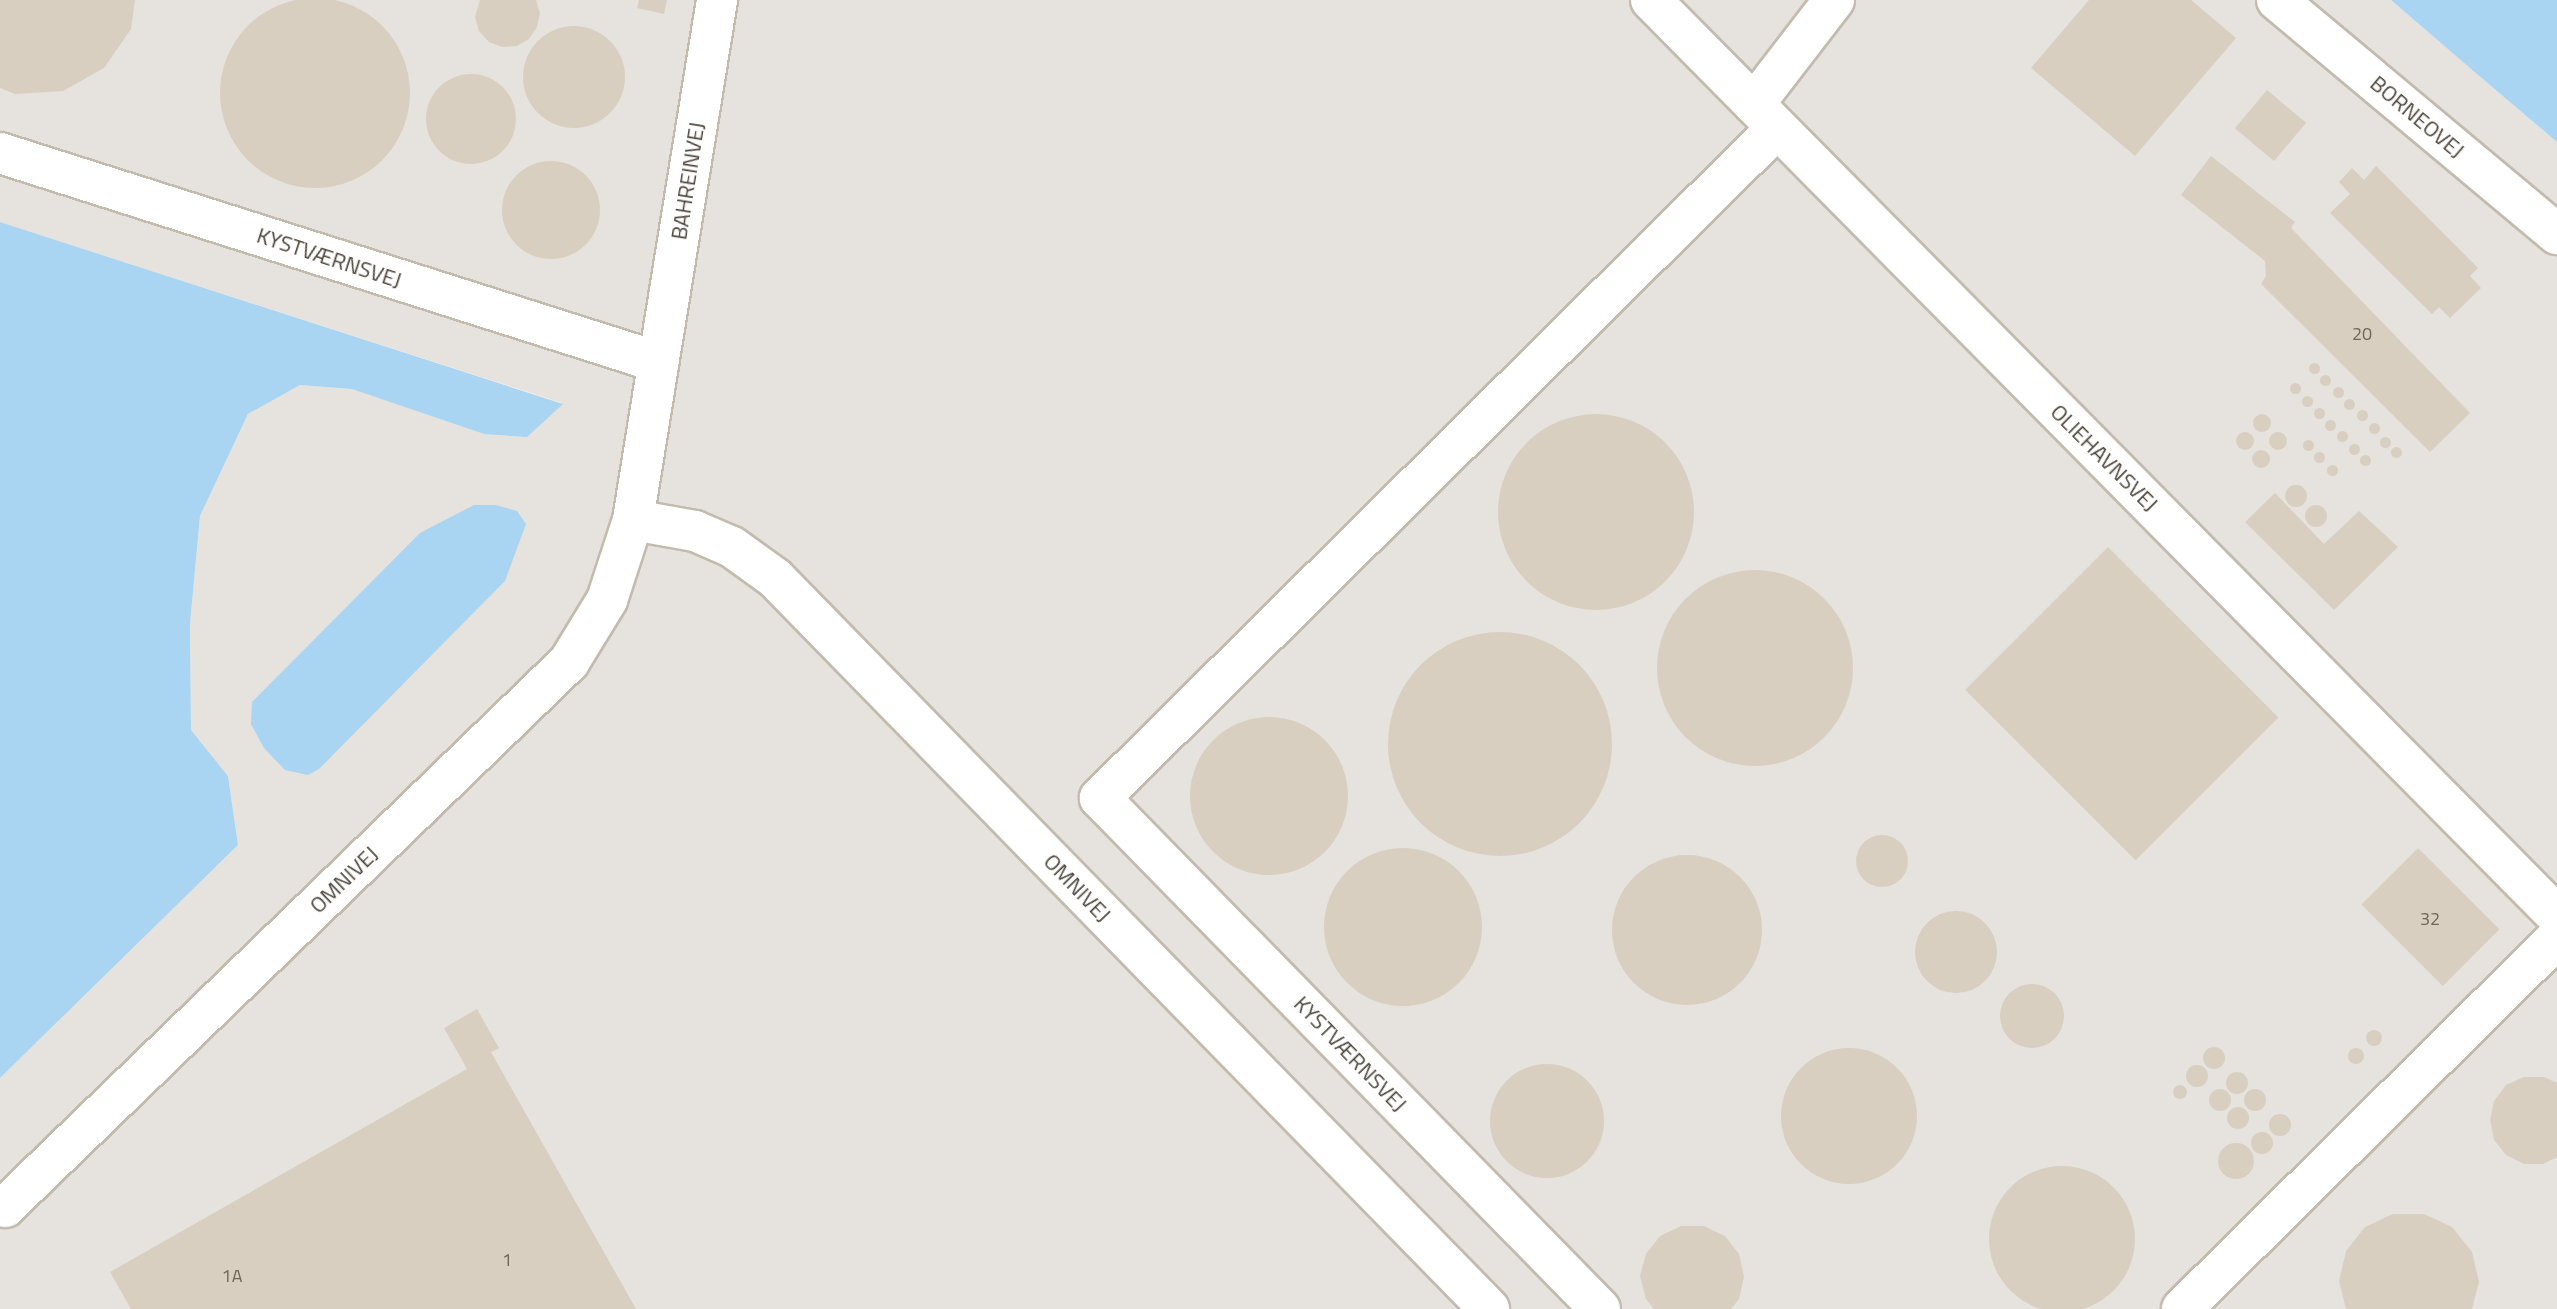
<!DOCTYPE html>
<meta charset="utf-8">
<style>
body{margin:0}
#map{position:relative;width:2557px;height:1309px;overflow:hidden;background:#f6f3ec;font-family:"Titillium Web",sans-serif}
div>[style]{position:absolute}
.industrial>*{inset:0;background:#e6e2dd}
.water>*{inset:0;background:#a9d4f2}
.building>*{inset:0;background:#d8cfc1;transform-origin:0 0}
.round{border-radius:50%}
.roads{filter:drop-shadow(2px 0 #c2bbae) drop-shadow(-2px 0 #c2bbae) drop-shadow(0 2px #c2bbae) drop-shadow(0 -2px #c2bbae)}
.minor>*{height:40px;margin:-20px;padding:0 20px;transform-origin:20px;border-radius:20px;background:#fff}
span{translate:-50% -50%;white-space:nowrap;text-align:center;line-height:1.15;-webkit-text-stroke:6px #fff;paint-order:stroke}
.number-label{font-size:18px;color:#6e675b}
.number-label span{-webkit-text-stroke-width:0}
.street-label{font-size:22px;color:#4b4439}
</style>
<div id="map">
<div class="industrial">
<i style="clip-path:polygon(0 0,2391px 0,2557px 142px,2557px 1309px,0 1309px,0 1078px,238px 845px,228px 776px,191px 730px,190px 624px,200px 516px,248px 414px,300px 385px,353px 389px,484px 434px,562px 403px,0 222px)"></i>
</div>
<div class="water">
<i style="clip-path:polygon(2391px 0,2557px 0,2557px 142px,2470px 68px)"></i>
<i style="clip-path:polygon(0 222px,563px 404px,527px 437px,484px 434px,352px 389px,300px 385px,248px 414px,200px 516px,190px 624px,191px 730px,228px 776px,238px 845px,0 1078px)"></i>
<i style="clip-path:polygon(474px 505px,495px 505px,517px 511px,526px 524px,505px 581px,319px 769px,308px 775px,285px 770px,264px 748px,251px 724px,252px 702px,420px 533px)"></i>
</div>
<div class="building">
<i class="round" style="left:220px;top:-2px;width:190px;height:190px"></i>
<i style="clip-path:polygon(0 0,135px 0,131px 29px,104px 68px,63px 91px,15px 94px,0 88px)"></i>
<i style="clip-path:polygon(480px 0,536px 0,540px 13px,537px 27px,529px 39px,517px 46px,502px 47px,489px 42px,479px 31px,475px 17px)"></i>
<i style="clip-path:polygon(639px 0,667px 0,664px 14px,637px 8px)"></i>
<i style="clip-path:polygon(2089px 0,2191px 0,2236px 38px,2135px 156px,2031px 68px)"></i>
<i class="round" style="left:523px;top:26px;width:102px;height:102px"></i>
<i class="round" style="left:426px;top:74px;width:90px;height:90px"></i>
<i style="left:2267px;top:90px;width:51px;height:50px;rotate:40deg"></i>
<i style="clip-path:polygon(2211px 156px,2295px 222px,2291px 228px,2470px 413px,2430px 452px,2261px 284px,2266px 276px,2265px 261px,2181px 195px)"></i>
<i class="round" style="left:502px;top:161px;width:98px;height:98px"></i>
<i style="clip-path:polygon(2376px 166px,2478px 268px,2470px 276px,2481px 288px,2450px 318px,2439px 307px,2432px 314px,2330px 213px,2350px 194px,2339px 182px,2352px 168px,2364px 180px)"></i>
<i class="round" style="left:2308.5px;top:362.5px;width:11px;height:11px"></i>
<i class="round" style="left:2319.5px;top:374.5px;width:11px;height:11px"></i>
<i class="round" style="left:2289.5px;top:382.5px;width:11px;height:11px"></i>
<i class="round" style="left:2332.5px;top:386.5px;width:11px;height:11px"></i>
<i class="round" style="left:2301.5px;top:395.5px;width:11px;height:11px"></i>
<i class="round" style="left:2343.5px;top:398.5px;width:11px;height:11px"></i>
<i class="round" style="left:2313.5px;top:407.5px;width:11px;height:11px"></i>
<i class="round" style="left:2356.5px;top:409.5px;width:11px;height:11px"></i>
<i class="round" style="left:2253px;top:414px;width:18px;height:18px"></i>
<i class="round" style="left:1498px;top:414px;width:196px;height:196px"></i>
<i class="round" style="left:2324.5px;top:419.5px;width:11px;height:11px"></i>
<i class="round" style="left:2368.5px;top:422.5px;width:11px;height:11px"></i>
<i class="round" style="left:2336.5px;top:430.5px;width:11px;height:11px"></i>
<i class="round" style="left:2269px;top:432px;width:18px;height:18px"></i>
<i class="round" style="left:2236px;top:432px;width:18px;height:18px"></i>
<i class="round" style="left:2379.5px;top:436.5px;width:11px;height:11px"></i>
<i class="round" style="left:2302.5px;top:439.5px;width:11px;height:11px"></i>
<i class="round" style="left:2348.5px;top:443.5px;width:11px;height:11px"></i>
<i class="round" style="left:2390.5px;top:446.5px;width:11px;height:11px"></i>
<i class="round" style="left:2252px;top:450px;width:18px;height:18px"></i>
<i class="round" style="left:2313.5px;top:451.5px;width:11px;height:11px"></i>
<i class="round" style="left:2359.5px;top:454.5px;width:11px;height:11px"></i>
<i class="round" style="left:2326.5px;top:464.5px;width:11px;height:11px"></i>
<i class="round" style="left:2285px;top:485px;width:22px;height:22px"></i>
<i style="clip-path:polygon(2275px 493px,2324px 544px,2359px 511px,2398px 547px,2334px 610px,2245px 522px)"></i>
<i class="round" style="left:2305px;top:505px;width:22px;height:22px"></i>
<i style="left:2108px;top:547px;width:241px;height:202px;rotate:45deg"></i>
<i class="round" style="left:1657px;top:570px;width:196px;height:196px"></i>
<i class="round" style="left:1388px;top:632px;width:224px;height:224px"></i>
<i class="round" style="left:1190px;top:717px;width:158px;height:158px"></i>
<i class="round" style="left:1856px;top:835px;width:52px;height:52px"></i>
<i style="left:2418px;top:848px;width:115px;height:80px;rotate:45deg"></i>
<i class="round" style="left:1324px;top:848px;width:158px;height:158px"></i>
<i class="round" style="left:1612px;top:855px;width:150px;height:150px"></i>
<i class="round" style="left:1915px;top:911px;width:82px;height:82px"></i>
<i class="round" style="left:2000px;top:984px;width:64px;height:64px"></i>
<i style="clip-path:polygon(477px 1009px,499px 1048px,491px 1052px,636px 1309px,131px 1309px,110px 1272px,467px 1069px,444px 1028px)"></i>
<i class="round" style="left:2366px;top:1030px;width:16px;height:16px"></i>
<i class="round" style="left:2203px;top:1047px;width:22px;height:22px"></i>
<i class="round" style="left:2348px;top:1048px;width:16px;height:16px"></i>
<i class="round" style="left:1781px;top:1048px;width:136px;height:136px"></i>
<i class="round" style="left:1490px;top:1064px;width:114px;height:114px"></i>
<i class="round" style="left:2186px;top:1065px;width:22px;height:22px"></i>
<i class="round" style="left:2226px;top:1072px;width:22px;height:22px"></i>
<i style="clip-path:polygon(2524px 1077px,2544px 1077px,2557px 1083px,2557px 1157px,2543px 1164px,2524px 1164px,2506px 1155px,2494px 1140px,2490px 1120px,2494px 1101px,2506px 1085px)"></i>
<i class="round" style="left:2173px;top:1085px;width:14px;height:14px"></i>
<i class="round" style="left:2209px;top:1089px;width:22px;height:22px"></i>
<i class="round" style="left:2244px;top:1089px;width:22px;height:22px"></i>
<i class="round" style="left:2227px;top:1107px;width:22px;height:22px"></i>
<i class="round" style="left:2269px;top:1114px;width:22px;height:22px"></i>
<i class="round" style="left:2251px;top:1132px;width:22px;height:22px"></i>
<i class="round" style="left:2218px;top:1143px;width:36px;height:36px"></i>
<i class="round" style="left:1989px;top:1166px;width:146px;height:146px"></i>
<i style="clip-path:polygon(2393px 1214px,2424px 1214px,2452px 1227px,2472px 1252px,2479px 1282px,2472px 1309px,2346px 1309px,2339px 1281px,2346px 1251px,2365px 1227px)"></i>
<i style="clip-path:polygon(1681px 1226px,1704px 1226px,1725px 1236px,1739px 1254px,1744px 1277px,1739px 1299px,1731px 1309px,1654px 1309px,1646px 1299px,1640px 1276px,1646px 1254px,1660px 1236px)"></i>
</div>
<div class="roads">
<div class="minor">
<i style="left:1651px;top:0;width:1288px;rotate:45.31deg"></i>
<i style="left:2277px;top:0;width:365px;rotate:39.9deg"></i>
<i style="left:1754px;top:104px;width:131px;rotate:-52.4deg"></i>
<i style="left:0;top:153px;width:690px;rotate:17.62deg"></i>
<i style="left:633px;top:520px;width:63px;rotate:10.1deg"></i>
<i style="left:695px;top:531px;width:40px;rotate:23.4deg"></i>
<i style="left:732px;top:547px;width:53px;rotate:35.8deg"></i>
<i style="left:775px;top:578px;width:1022px;rotate:45.67deg"></i>
<i style="left:5px;top:1207px;width:784px;rotate:-44.02deg"></i>
<i style="left:569px;top:662px;width:73px;rotate:-58.5deg"></i>
<i style="left:607px;top:600px;width:84px;rotate:-72deg"></i>
<i style="left:633px;top:520px;width:527px;rotate:-80.82deg"></i>
<i style="left:1600px;top:1309px;width:715px;rotate:-134.38deg"></i>
<i style="left:1100px;top:798px;width:952px;rotate:-44.7deg"></i>
<i style="left:2182px;top:1309px;width:528px;rotate:-44.69deg"></i>
</div>
</div>
<div class="number-label">
<span style="left:2362px;top:334px">20</span>
<span style="left:2430px;top:919px">32</span>
<span style="left:507px;top:1260px">1</span>
<span style="left:232px;top:1276px">1A</span>
</div>
<div class="street-label">
<span style="left:2417px;top:117px;rotate:40deg">BORNEOVEJ</span>
<span style="left:688px;top:181px;rotate:-81deg">BAHREINVEJ</span>
<span style="left:329px;top:258px;rotate:18deg">KYSTVÆRNSVEJ</span>
<span style="left:2104px;top:458px;rotate:45deg">OLIEHAVNSVEJ</span>
<span style="left:344px;top:880px;rotate:-44deg">OMNIVEJ</span>
<span style="left:1077px;top:888px;rotate:46deg">OMNIVEJ</span>
<span style="left:1350px;top:1054px;rotate:46deg">KYSTVÆRNSVEJ</span>
</div>
</div>
